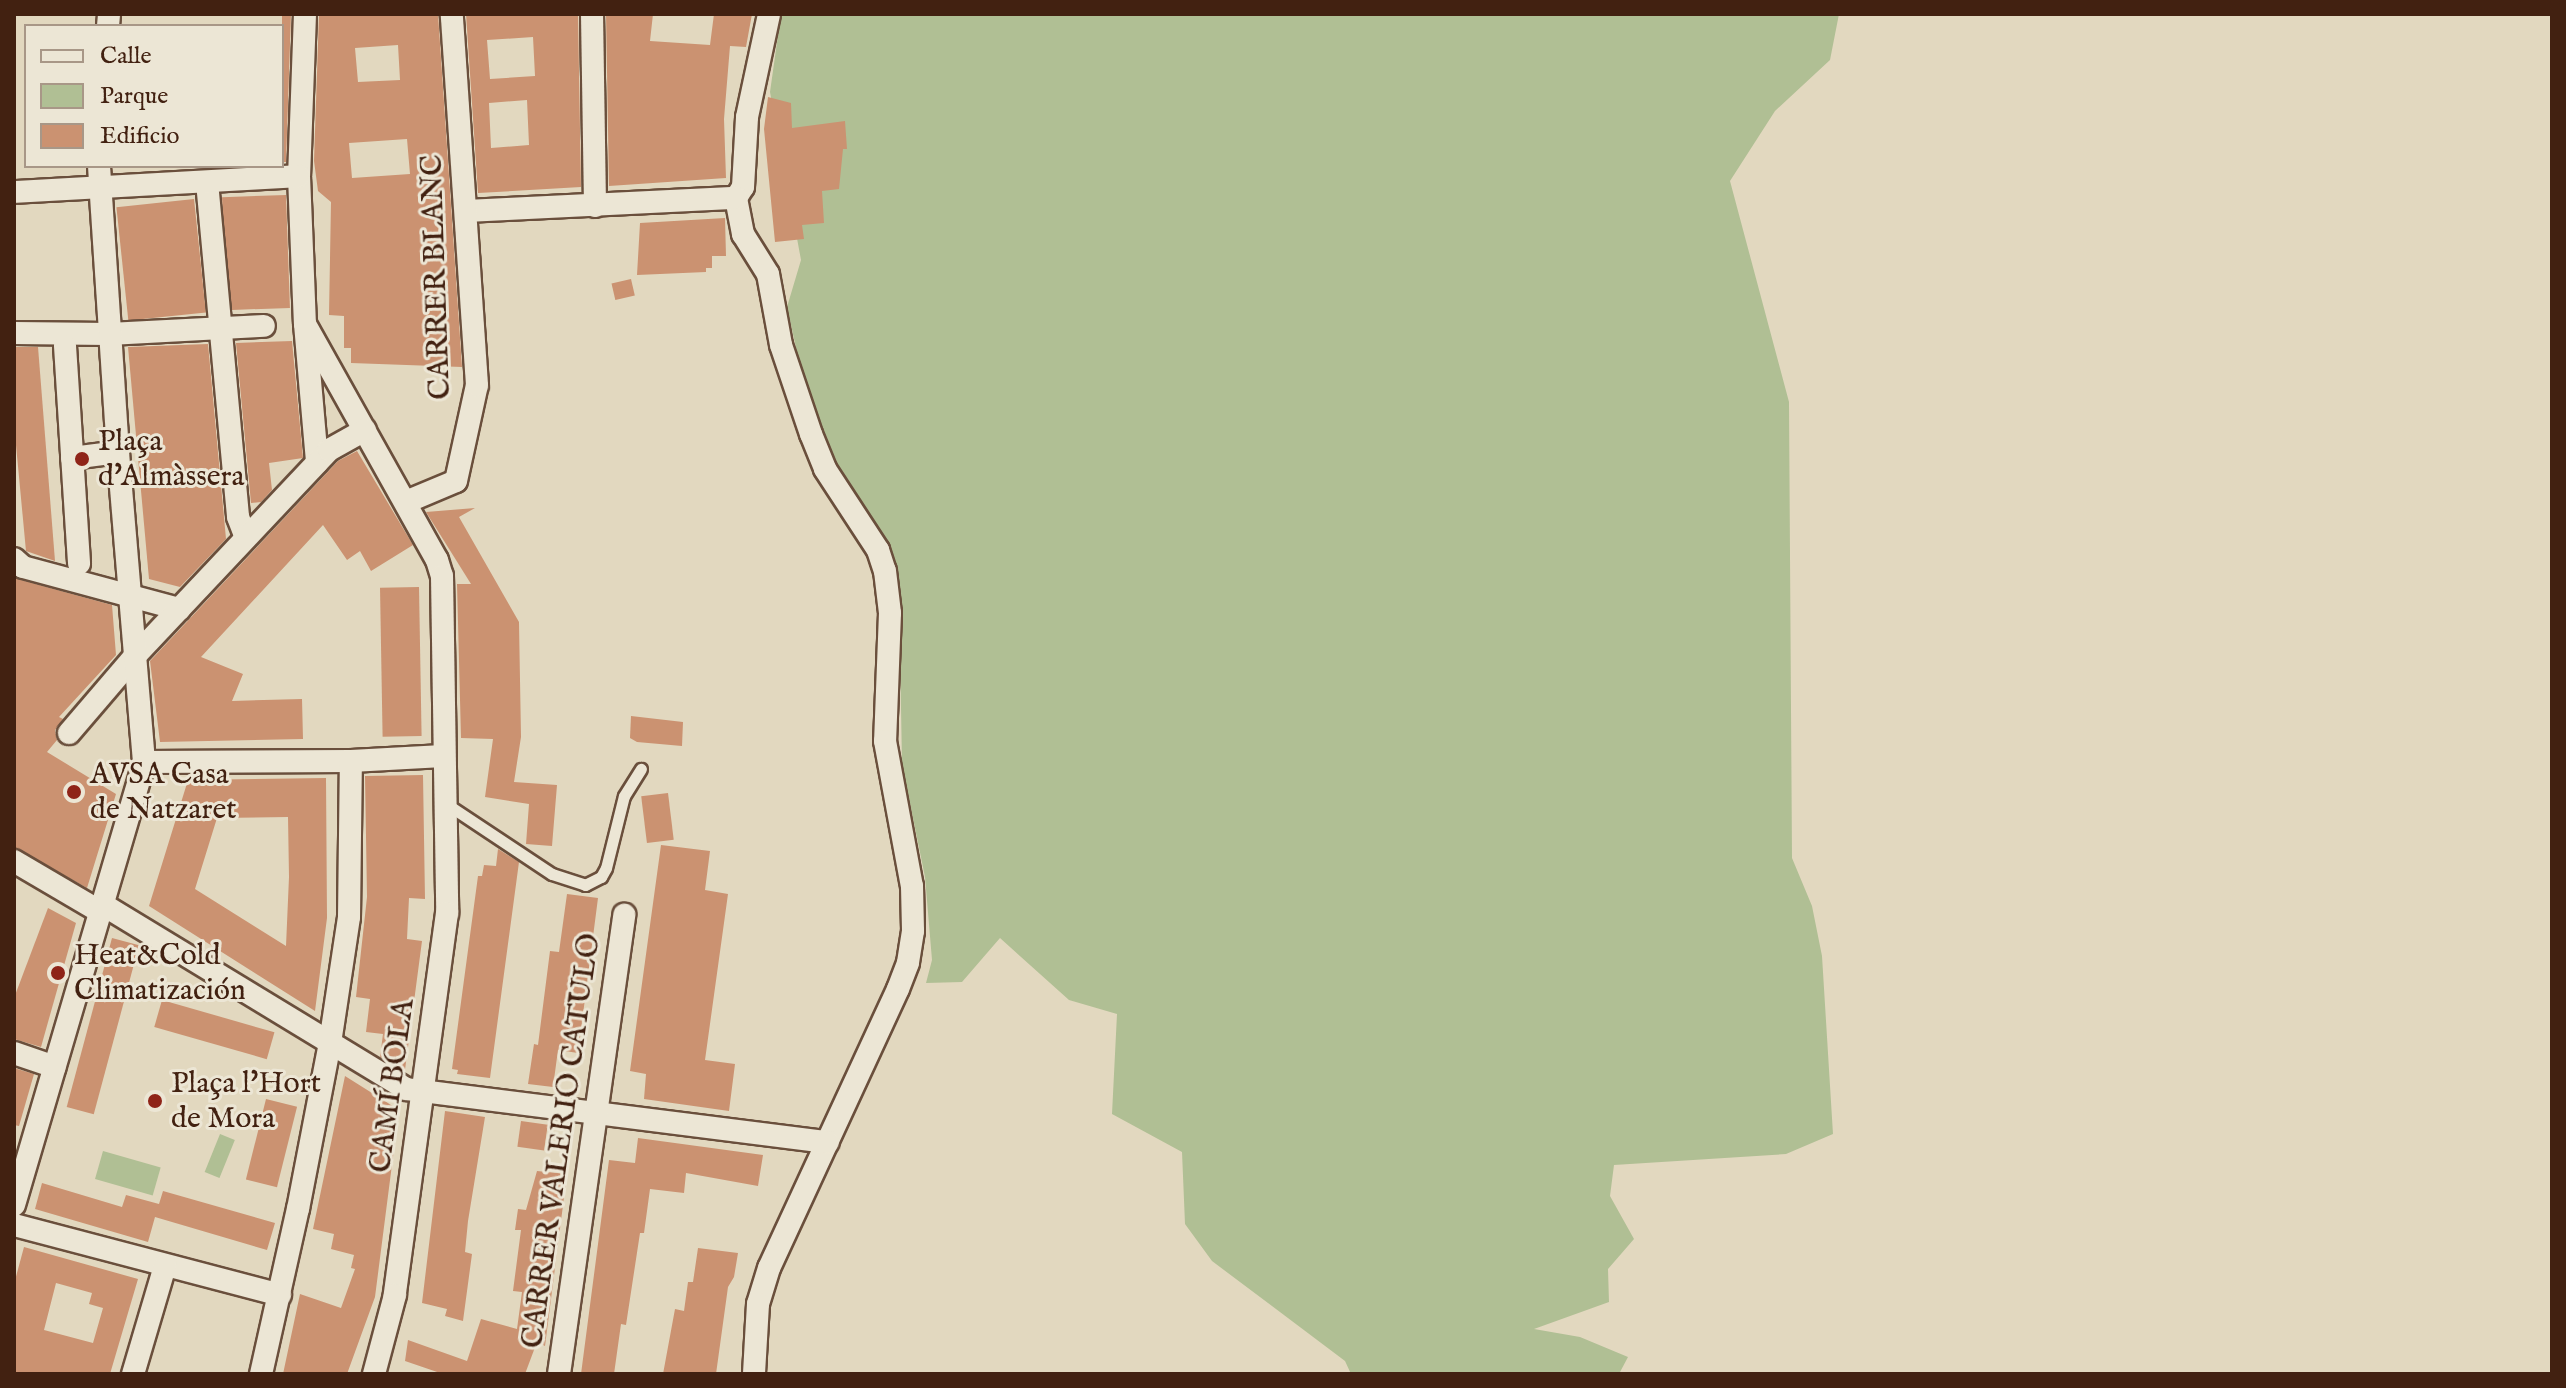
<!DOCTYPE html>
<meta charset="utf-8">
<style>
body{margin:0}
#map{position:relative;width:2566px;height:1388px;overflow:hidden;background:#e2d8bf;font-family:"IM FELL English",serif}
div>[style]{position:absolute}
.green>*{inset:0;background:#b0bf94;transform-origin:0 0}
.building>*{inset:0;background:#cb9271;transform-origin:0 0}
.roads{filter:drop-shadow(2px 0 #6a4f3c) drop-shadow(-2px 0 #6a4f3c) drop-shadow(0 2px #6a4f3c) drop-shadow(0 -2px #6a4f3c)}
.lane>*{height:11px;margin:-5.5px;padding:0 5.5px;transform-origin:5.5px;border-radius:5.5px;background:#ece6d5}
.street>*{height:22px;margin:-11px;padding:0 11px;transform-origin:11px;border-radius:11px;background:#ece6d5}
.dots>*{width:22px;height:22px;translate:-50% -50%;box-sizing:border-box;border:4px solid #ece6d5;border-radius:50%}
span{translate:-50% -50%;white-space:nowrap;text-align:center;line-height:1.15;-webkit-text-stroke:6px #ece6d5;paint-order:stroke}
.street-label{font-size:30px;color:#422111}
.poi-label{font-size:30px;color:#422111}
.left{translate:0 -50%;text-align:left}
.frame{position:absolute;inset:0;border:16px solid #422111;pointer-events:none}
.legend{position:absolute;left:24px;top:24px;width:260px;height:144px;box-sizing:border-box;background:#ece6d5;border:2px solid #a89787;margin:0;padding:10px 14px;list-style:none;font-size:24px;color:#422111}
.legend li{display:flex;align-items:center;gap:16px;height:40px}
.legend b{width:40px;border:2px solid #a89787}
</style>
<div id="map">
<div class="green">
<i style="clip-path:polygon(781px 14px,1839px 14px,1830px 60px,1775px 111px,1730px 181px,1789px 402px,1792px 858px,1812px 906px,1822px 956px,1833px 1134px,1786px 1154px,1614px 1165px,1610px 1196px,1634px 1239px,1608px 1269px,1609px 1302px,1534px 1329px,1580px 1337px,1628px 1357px,1619px 1374px,1351px 1374px,1345px 1361px,1212px 1261px,1185px 1224px,1182px 1152px,1112px 1114px,1117px 1014px,1069px 1000px,1000px 938px,962px 982px,926px 983px,932px 960px,925px 877px,902px 764px,899px 596px,886px 546px,838px 471px,803px 379px,787px 307px,801px 260px,770px 92px)"></i>
<i style="left:220px;top:1134px;width:16px;height:41px;rotate:22deg"></i>
<i style="left:103px;top:1151px;width:60px;height:29px;rotate:16deg"></i>
</div>
<div class="building">
<i style="clip-path:polygon(282px 14px,291px 14px,286px 162px,282px 162px)"></i>
<i style="clip-path:polygon(evenodd,319px 14px,438px 14px,462px 367px,351px 363px,351px 348px,344px 348px,344px 316px,329px 315px,331px 202px,318px 191px,314px 161px,319px 14px,398px 45px,400px 80px,358px 82px,355px 48px,398px 45px,319px 14px,407px 139px,410px 174px,352px 178px,349px 143px,407px 139px)"></i>
<i style="clip-path:polygon(evenodd,466px 14px,578px 14px,581px 187px,478px 193px,466px 14px,533px 37px,535px 76px,490px 79px,487px 40px,533px 37px,466px 14px,527px 100px,529px 145px,491px 148px,489px 103px,527px 100px)"></i>
<i style="clip-path:polygon(606px 14px,653px 14px,650px 41px,710px 45px,714px 14px,752px 14px,746px 47px,730px 46px,724px 119px,726px 178px,609px 186px)"></i>
<i style="clip-path:polygon(768px 97px,791px 103px,792px 128px,845px 121px,847px 149px,843px 149px,839px 189px,822px 191px,824px 223px,802px 225px,804px 239px,775px 242px,764px 129px)"></i>
<i style="left:286px;top:195px;width:113px;height:64px;rotate:88deg"></i>
<i style="left:194px;top:199px;width:114px;height:78px;rotate:84deg"></i>
<i style="clip-path:polygon(725px 218px,726px 256px,712px 256px,712px 268px,706px 268px,706px 272px,637px 275px,640px 223px)"></i>
<i style="left:631px;top:279px;width:17px;height:20px;rotate:77deg"></i>
<i style="clip-path:polygon(292px 341px,303px 458px,269px 463px,272px 490px,261px 502px,251px 503px,236px 343px)"></i>
<i style="clip-path:polygon(208px 344px,226px 539px,180px 587px,149px 579px,128px 347px)"></i>
<i style="clip-path:polygon(14px 347px,38px 347px,55px 561px,26px 551px,14px 424px)"></i>
<i style="clip-path:polygon(357px 451px,413px 545px,371px 571px,360px 551px,347px 560px,323px 525px,201px 657px,243px 674px,232px 701px,302px 699px,303px 739px,160px 742px,150px 661px,338px 461px)"></i>
<i style="clip-path:polygon(475px 508px,459px 517px,519px 622px,521px 737px,514px 782px,557px 785px,552px 846px,526px 844px,529px 804px,485px 797px,493px 739px,461px 738px,457px 584px,471px 584px,426px 512px)"></i>
<i style="clip-path:polygon(14px 578px,112px 605px,116px 655px,59px 717px,63px 719px,55px 730px,57px 740px,47px 752px,116px 794px,87px 888px,14px 847px)"></i>
<i style="left:419px;top:587px;width:149px;height:39px;rotate:89deg"></i>
<i style="clip-path:polygon(631px 716px,683px 722px,682px 746px,637px 742px,630px 738px)"></i>
<i style="clip-path:polygon(423px 775px,425px 899px,409px 898px,407px 939px,422px 941px,405px 1070px,380px 1057px,383px 1034px,366px 1032px,370px 999px,356px 997px,367px 897px,365px 776px)"></i>
<i style="clip-path:polygon(evenodd,326px 778px,327px 918px,315px 1011px,149px 906px,188px 780px,326px 778px,288px 817px,289px 877px,286px 946px,195px 889px,217px 818px,288px 817px)"></i>
<i style="left:668px;top:793px;width:47px;height:27px;rotate:83deg"></i>
<i style="clip-path:polygon(661px 845px,710px 851px,705px 890px,728px 894px,705px 1060px,735px 1064px,729px 1111px,644px 1099px,646px 1074px,630px 1071px)"></i>
<i style="clip-path:polygon(498px 849px,519px 862px,490px 1078px,457px 1074px,458px 1070px,452px 1069px,478px 876px,482px 876px,484px 865px,496px 866px)"></i>
<i style="clip-path:polygon(567px 894px,598px 898px,578px 1053px,558px 1050px,553px 1087px,528px 1084px,534px 1044px,538px 1045px,550px 951px,559px 952px)"></i>
<i style="clip-path:polygon(48px 908px,76px 923px,41px 1047px,14px 1039px,14px 998px)"></i>
<i style="left:112px;top:938px;width:28px;height:175px;rotate:15deg"></i>
<i style="left:162px;top:1000px;width:117px;height:28px;rotate:16deg"></i>
<i style="clip-path:polygon(14px 1068px,34px 1074px,19px 1126px,14px 1125px)"></i>
<i style="clip-path:polygon(345px 1076px,399px 1110px,375px 1297px,347px 1374px,283px 1374px,300px 1294px,341px 1308px,355px 1269px,351px 1268px,354px 1255px,331px 1249px,334px 1234px,313px 1229px)"></i>
<i style="left:266px;top:1099px;width:32px;height:83px;rotate:14deg"></i>
<i style="clip-path:polygon(445px 1111px,485px 1117px,468px 1221px,465px 1252px,472px 1254px,463px 1321px,445px 1316px,447px 1309px,422px 1303px)"></i>
<i style="left:521px;top:1121px;width:27px;height:26px;rotate:8deg"></i>
<i style="clip-path:polygon(638px 1138px,763px 1155px,758px 1186px,686px 1173px,684px 1193px,650px 1189px,644px 1233px,640px 1233px,626px 1325px,621px 1324px,614px 1374px,581px 1374px,609px 1160px,635px 1163px)"></i>
<i style="clip-path:polygon(537px 1171px,567px 1174px,545px 1346px,537px 1342px,525px 1374px,443px 1374px,405px 1361px,408px 1340px,467px 1361px,481px 1319px,517px 1329px,522px 1292px,513px 1291px,521px 1230px,515px 1230px,518px 1209px,526px 1210px)"></i>
<i style="clip-path:polygon(42px 1183px,122px 1207px,126px 1195px,159px 1204px,163px 1191px,275px 1223px,267px 1250px,155px 1217px,148px 1242px,35px 1209px)"></i>
<i style="clip-path:polygon(evenodd,24px 1247px,138px 1279px,110px 1374px,14px 1374px,14px 1284px,24px 1247px,56px 1283px,92px 1293px,89px 1304px,103px 1308px,93px 1343px,44px 1330px,56px 1283px)"></i>
<i style="clip-path:polygon(698px 1248px,738px 1253px,734px 1277px,728px 1287px,716px 1374px,663px 1374px,675px 1309px,684px 1311px,688px 1282px,693px 1282px)"></i>
</div>
<div class="roads">
<div class="lane">
<i style="left:445px;top:803px;width:128px;rotate:33.6deg"></i>
<i style="left:552px;top:874px;width:35px;rotate:18deg"></i>
<i style="left:585px;top:885px;width:18px;rotate:-27deg"></i>
<i style="left:601px;top:877px;width:10px;rotate:-61deg"></i>
<i style="left:606px;top:868px;width:74px;rotate:-76deg"></i>
<i style="left:624px;top:796px;width:32px;rotate:-58deg"></i>
</div>
<div class="street">
<i style="left:305px;top:14px;width:162px;rotate:92.1deg"></i>
<i style="left:299px;top:176px;width:148px;rotate:87.7deg"></i>
<i style="left:305px;top:324px;width:139px;rotate:85deg"></i>
<i style="left:592px;top:14px;width:192px;rotate:89.1deg"></i>
<i style="left:108px;top:26px;width:12px;rotate:-85deg"></i>
<i style="left:207px;top:182px;width:336px;rotate:84.7deg"></i>
<i style="left:238px;top:517px;width:22px;rotate:69deg"></i>
<i style="left:14px;top:192px;width:285px;rotate:-3.2deg"></i>
<i style="left:736px;top:198px;width:37px;rotate:79deg"></i>
<i style="left:743px;top:234px;width:47px;rotate:58deg"></i>
<i style="left:768px;top:274px;width:72px;rotate:79.6deg"></i>
<i style="left:781px;top:345px;width:94px;rotate:71.4deg"></i>
<i style="left:811px;top:434px;width:38px;rotate:68deg"></i>
<i style="left:825px;top:469px;width:97px;rotate:56.8deg"></i>
<i style="left:878px;top:550px;width:22px;rotate:72deg"></i>
<i style="left:885px;top:571px;width:42px;rotate:83.2deg"></i>
<i style="left:890px;top:613px;width:128px;rotate:92.2deg"></i>
<i style="left:885px;top:741px;width:147px;rotate:79.5deg"></i>
<i style="left:912px;top:886px;width:45px;rotate:88.7deg"></i>
<i style="left:913px;top:931px;width:32px;rotate:99deg"></i>
<i style="left:908px;top:963px;width:28px;rotate:111deg"></i>
<i style="left:898px;top:989px;width:307px;rotate:114.8deg"></i>
<i style="left:769px;top:1268px;width:38px;rotate:107deg"></i>
<i style="left:758px;top:1304px;width:70px;rotate:93.3deg"></i>
<i style="left:736px;top:198px;width:13px;rotate:-58deg"></i>
<i style="left:743px;top:187px;width:70px;rotate:-86.7deg"></i>
<i style="left:747px;top:117px;width:105px;rotate:-77.9deg"></i>
<i style="left:467px;top:211px;width:269px;rotate:-2.8deg"></i>
<i style="left:305px;top:324px;width:270px;rotate:60.8deg"></i>
<i style="left:437px;top:560px;width:17px;rotate:73deg"></i>
<i style="left:442px;top:576px;width:337px;rotate:89.1deg"></i>
<i style="left:447px;top:913px;width:386px;rotate:97.8deg"></i>
<i style="left:395px;top:1295px;width:82px;rotate:104.9deg"></i>
<i style="left:14px;top:333px;width:95px;rotate:0.6deg"></i>
<i style="left:109px;top:334px;width:155px;rotate:-3deg"></i>
<i style="left:65px;top:346px;width:218px;rotate:86.3deg"></i>
<i style="left:72px;top:458px;width:46px;rotate:-7.4deg"></i>
<i style="left:406px;top:502px;width:54px;rotate:-22.8deg"></i>
<i style="left:456px;top:481px;width:98px;rotate:-77.7deg"></i>
<i style="left:477px;top:385px;width:372px;rotate:-93.9deg"></i>
<i style="left:14px;top:559px;width:12px;rotate:42deg"></i>
<i style="left:23px;top:567px;width:162px;rotate:15.1deg"></i>
<i style="left:69px;top:733px;width:101px;rotate:-49.4deg"></i>
<i style="left:135px;top:656px;width:283px;rotate:-46.7deg"></i>
<i style="left:329px;top:450px;width:41px;rotate:-29.1deg"></i>
<i style="left:144px;top:762px;width:207px;rotate:-0.3deg"></i>
<i style="left:351px;top:761px;width:92px;rotate:-3.1deg"></i>
<i style="left:14px;top:861px;width:99px;rotate:30.5deg"></i>
<i style="left:102px;top:904px;width:356px;rotate:31.3deg"></i>
<i style="left:406px;top:1089px;width:425px;rotate:7.2deg"></i>
<i style="left:14px;top:1053px;width:43px;rotate:18.9deg"></i>
<i style="left:14px;top:1205px;width:462px;rotate:-73.6deg"></i>
<i style="left:144px;top:762px;width:311px;rotate:-94.8deg"></i>
<i style="left:118px;top:452px;width:287px;rotate:-93.8deg"></i>
<i style="left:14px;top:1225px;width:275px;rotate:14.7deg"></i>
<i style="left:133px;top:1374px;width:113px;rotate:-73.5deg"></i>
<i style="left:261px;top:1374px;width:169px;rotate:-77.4deg"></i>
<i style="left:298px;top:1209px;width:169px;rotate:-79.1deg"></i>
<i style="left:330px;top:1043px;width:127px;rotate:-81.4deg"></i>
<i style="left:349px;top:917px;width:156px;rotate:-89.3deg"></i>
<i style="left:559px;top:1374px;width:464px;rotate:-81.9deg"></i>
</div>
</div>
<div class="dots">
<i style="left:82px;top:459px;background:#8f2418"></i>
<i style="left:74px;top:792px;background:#8f2418"></i>
<i style="left:58px;top:973px;background:#8f2418"></i>
<i style="left:155px;top:1101px;background:#8f2418"></i>
</div>
<div class="street-label">
<span style="left:437px;top:277px;rotate:-92deg">CARRER BLANC</span>
<span style="left:393px;top:1086px;rotate:-82deg">CAMÍ BOLA</span>
<span style="left:562px;top:1141px;rotate:-82deg">CARRER VALERIO CATULO</span>
</div>
<div class="poi-label">
<span class="left" style="left:98px;top:459px">Plaça<br>d'Almàssera</span>
<span class="left" style="left:90px;top:792px">AVSA Casa<br>de Natzaret</span>
<span class="left" style="left:74px;top:973px">Heat&amp;Cold<br>Climatización</span>
<span class="left" style="left:171px;top:1101px">Plaça l'Hort<br>de Mora</span>
</div>
<div class="frame"></div>
<ul class="legend">
<li><b style="height:10px;background:#ece6d5"></b>Calle</li>
<li><b style="height:22px;background:#b0bf94"></b>Parque</li>
<li><b style="height:22px;background:#cb9271"></b>Edificio</li>
</ul>
</div>
